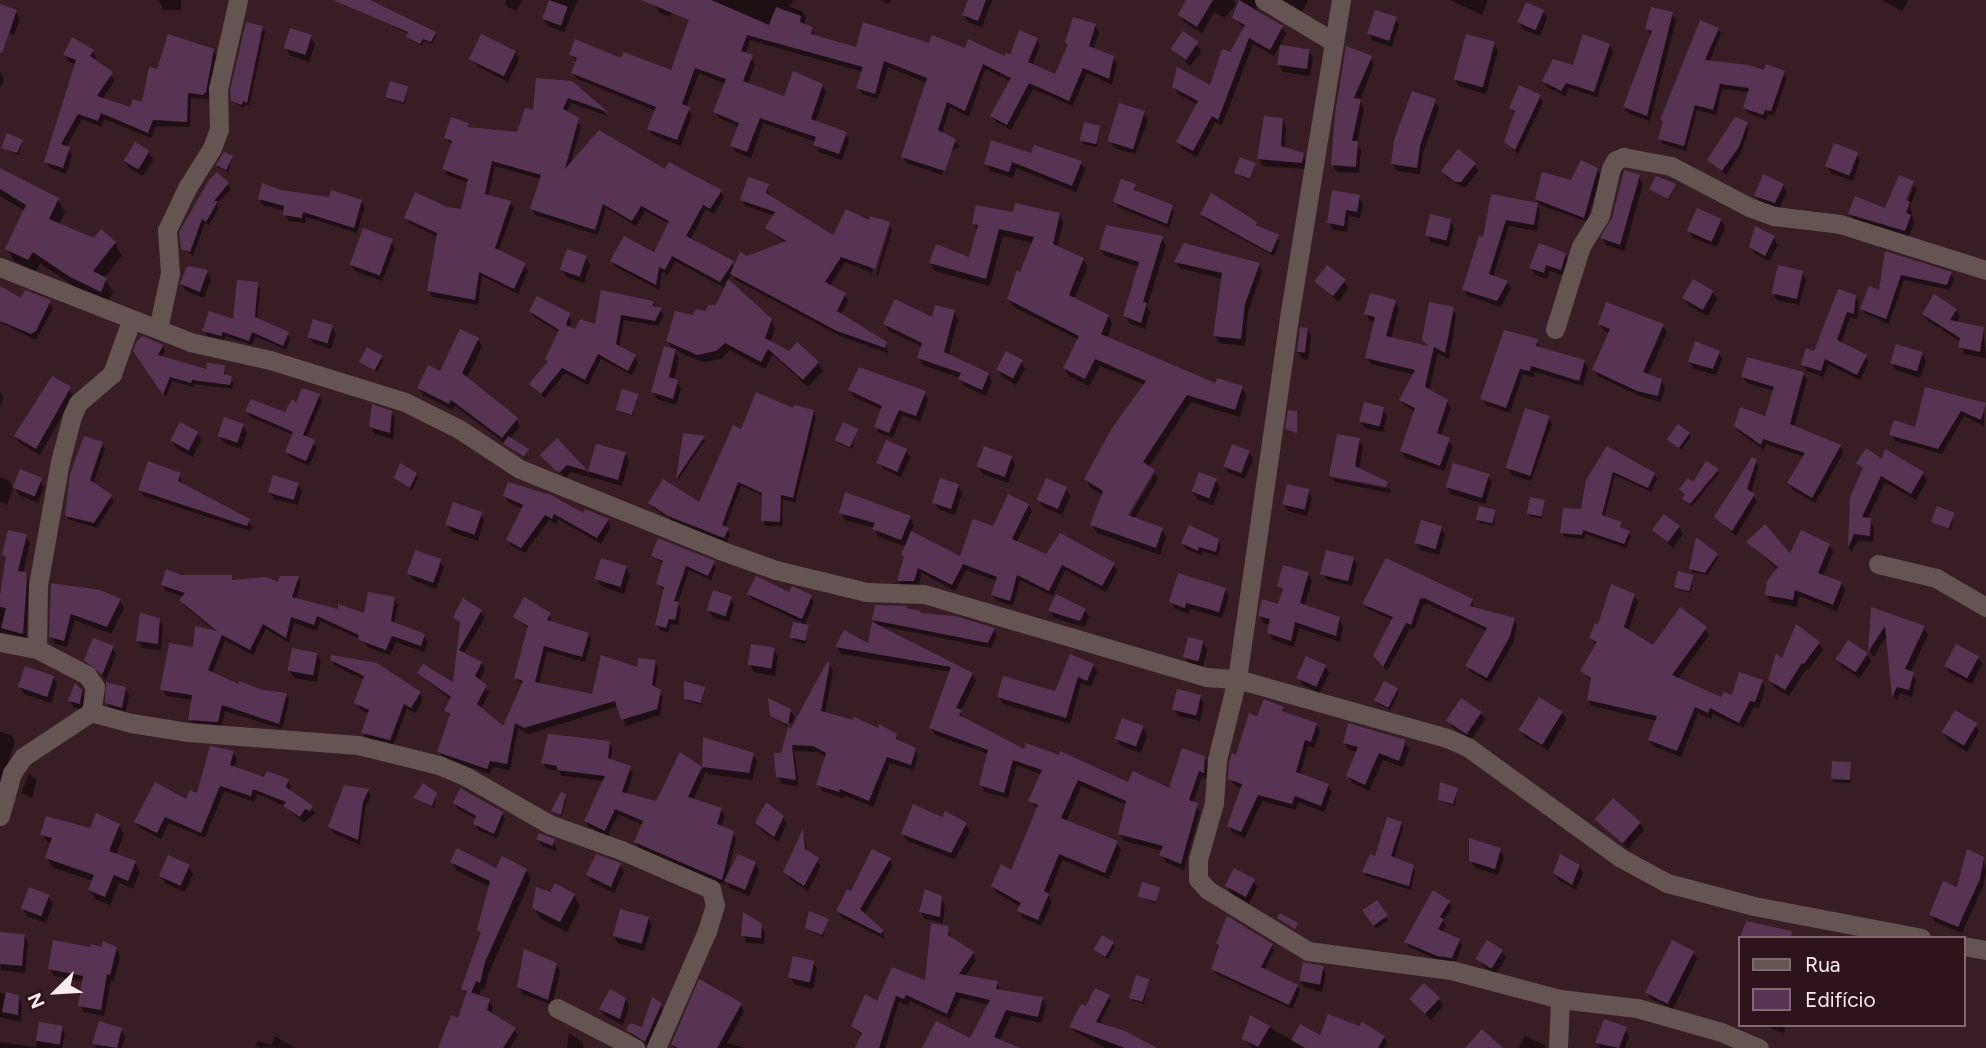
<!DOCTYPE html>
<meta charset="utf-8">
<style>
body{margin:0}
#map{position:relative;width:1986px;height:1048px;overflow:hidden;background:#381d25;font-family:Figtree,sans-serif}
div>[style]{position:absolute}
.shadow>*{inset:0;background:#0007;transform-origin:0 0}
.building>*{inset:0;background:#583454;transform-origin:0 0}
.minor>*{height:19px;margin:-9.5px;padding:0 9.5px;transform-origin:9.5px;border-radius:9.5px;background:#645553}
span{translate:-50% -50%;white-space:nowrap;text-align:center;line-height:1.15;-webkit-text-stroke:5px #2e131c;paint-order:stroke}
.legend{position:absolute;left:1738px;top:936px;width:228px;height:91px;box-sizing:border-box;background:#2e131c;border:2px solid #816971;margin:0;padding:9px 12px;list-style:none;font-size:21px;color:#feebf0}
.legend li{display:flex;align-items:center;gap:14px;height:35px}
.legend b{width:35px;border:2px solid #816971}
.north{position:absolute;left:21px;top:957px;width:70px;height:70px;-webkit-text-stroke:5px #2e131c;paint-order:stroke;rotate:246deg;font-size:19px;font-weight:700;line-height:28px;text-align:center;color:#feebf0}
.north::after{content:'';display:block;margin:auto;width:24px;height:32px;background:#feebf0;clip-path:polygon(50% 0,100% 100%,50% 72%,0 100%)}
</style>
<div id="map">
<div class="shadow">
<i style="clip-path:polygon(159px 0,181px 0,181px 10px,163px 10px)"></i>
<i style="clip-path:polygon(506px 0,522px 0,517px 11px,506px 6px)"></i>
<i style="clip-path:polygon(551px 0,578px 0,564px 32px,548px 26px,544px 19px)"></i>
<i style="clip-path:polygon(657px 0,677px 0,670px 17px,659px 12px,655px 5px)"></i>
<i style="clip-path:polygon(696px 0,793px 0,790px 7px,802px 11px,806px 17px,804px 26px,812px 29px,815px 38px,857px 50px,975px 60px,1006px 59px,1037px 39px,1040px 46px,1032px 66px,1056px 77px,1069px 46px,1067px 42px,1095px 25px,1099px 32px,1093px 50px,1113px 57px,1117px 64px,1112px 85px,1087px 73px,1073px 106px,1033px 89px,1011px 130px,996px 122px,992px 116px,1011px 81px,985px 69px,969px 117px,950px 107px,942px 134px,956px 142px,942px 175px,907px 163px,903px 157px,927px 83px,888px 67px,878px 99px,862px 94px,858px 88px,863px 72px,750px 40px,745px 54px,755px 63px,748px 84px,785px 98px,822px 85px,826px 92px,815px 123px,845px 134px,849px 140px,842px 160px,819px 152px,816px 142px,763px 123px,751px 158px,736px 152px,732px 146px,739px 127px,719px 118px,715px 112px,726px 84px,699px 73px,686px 108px,692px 115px,681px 146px,653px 135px,649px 129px,656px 111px,577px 79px,573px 73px,577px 62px,571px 54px,622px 61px,672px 73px)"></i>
<i style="clip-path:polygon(879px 0,891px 0,889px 4px)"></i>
<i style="clip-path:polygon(970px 0,992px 0,982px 27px,968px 22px,964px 15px)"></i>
<i style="clip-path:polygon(1188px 0,1234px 0,1236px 4px,1225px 18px,1214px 12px,1202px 33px,1184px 22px,1180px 15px)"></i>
<i style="clip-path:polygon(1241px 0,1257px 0,1257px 10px,1282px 27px,1286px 34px,1274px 56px,1253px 44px,1222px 125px,1215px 122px,1197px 157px,1182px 149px,1178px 142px,1198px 105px,1178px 94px,1174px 87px,1211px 87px,1245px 29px,1234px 18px)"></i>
<i style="clip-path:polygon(1282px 0,1307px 0,1308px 1px,1302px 12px)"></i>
<i style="clip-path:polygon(1450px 0,1488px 0,1482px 15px)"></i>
<i style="clip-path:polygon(1882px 0,1908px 0,1902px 11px)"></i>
<i style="clip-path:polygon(0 6px,16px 12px,20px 19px,14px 35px,0 30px)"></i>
<i style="clip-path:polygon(1543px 11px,1547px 18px,1540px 36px,1524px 30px,1520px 23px)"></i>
<i style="clip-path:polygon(1672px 14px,1676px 20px,1650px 121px,1628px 113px,1624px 107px,1651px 35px,1647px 29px)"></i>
<i style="clip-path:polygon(374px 17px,434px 33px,436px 36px,432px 44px,424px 41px,422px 46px,410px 40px,409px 34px)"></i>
<i style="clip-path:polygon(1395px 18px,1399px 25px,1392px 47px,1373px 41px,1369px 34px)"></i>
<i style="clip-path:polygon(262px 28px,265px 32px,249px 106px,245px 104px,244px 108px,232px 101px)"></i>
<i style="clip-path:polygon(1718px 29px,1721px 34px,1709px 62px,1765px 72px,1784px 72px,1787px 78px,1774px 116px,1768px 114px,1766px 120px,1748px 113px,1745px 108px,1750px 92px,1722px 89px,1716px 115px,1697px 110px,1686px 151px,1663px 144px,1660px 139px,1664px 124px,1662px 120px)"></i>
<i style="clip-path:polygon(1184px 33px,1202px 51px,1190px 66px,1172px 49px)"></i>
<i style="clip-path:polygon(311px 37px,315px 44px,309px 62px,290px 55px,286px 48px)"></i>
<i style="clip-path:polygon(1494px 44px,1498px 51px,1486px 94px,1459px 86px,1455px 79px)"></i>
<i style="clip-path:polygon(1609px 45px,1613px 51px,1597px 97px,1569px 88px,1565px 96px,1547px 87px,1544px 81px)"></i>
<i style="clip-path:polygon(213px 50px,217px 57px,209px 99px,191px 98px,190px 127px,156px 126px,151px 138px,104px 119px,102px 127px,82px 119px,66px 147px,72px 155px,66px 174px,50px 168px,46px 162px,77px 65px,68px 61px,65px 55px,93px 51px,96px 57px,94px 61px,115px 80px,102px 99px,131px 109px,143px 104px,158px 71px)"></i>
<i style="clip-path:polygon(1309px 51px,1313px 58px,1310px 76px,1283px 72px,1279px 65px)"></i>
<i style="clip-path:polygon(515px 52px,519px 59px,508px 82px,477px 66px,473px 59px)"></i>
<i style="clip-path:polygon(1370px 57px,1374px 64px,1360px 101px,1364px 108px,1357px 143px,1361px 150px,1359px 173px,1337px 172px,1333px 165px,1336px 114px)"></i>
<i style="clip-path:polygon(0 72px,4px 79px,0 88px)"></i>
<i style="clip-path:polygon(572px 83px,608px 116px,571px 103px,566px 113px,581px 126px,570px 166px,666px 172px,670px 164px,695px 175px,721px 191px,724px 197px,714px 214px,706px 209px,690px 240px,735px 267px,747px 258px,785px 243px,767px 228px,775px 216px,746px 206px,742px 200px,767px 186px,770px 197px,834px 238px,870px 223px,888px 224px,872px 273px,845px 262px,830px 286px,844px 294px,848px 301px,840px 315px,886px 344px,888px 353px,842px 337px,736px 280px,732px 275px,727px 281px,771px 320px,775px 329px,770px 343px,818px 363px,823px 371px,808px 387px,773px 355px,765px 369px,730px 350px,721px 359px,703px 362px,674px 350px,679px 358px,674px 380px,681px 388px,676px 405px,657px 399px,653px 392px,673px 351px,668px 341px,694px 317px,717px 307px,725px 288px,675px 261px,668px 275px,662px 272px,659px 290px,616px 267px,612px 261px,655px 254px,670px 224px,645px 211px,636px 226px,606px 208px,598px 235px,535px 215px,532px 209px,541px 179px,495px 166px,488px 196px,510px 202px,514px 208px,498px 252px,525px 265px,528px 271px,518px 294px,482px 276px,478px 305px,432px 297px,429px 291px,438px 237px,409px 223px,406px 218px,447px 208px,462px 211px,469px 183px,447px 175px,444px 169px,453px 145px,445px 138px,468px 125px,471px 129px,518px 134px,535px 113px)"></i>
<i style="clip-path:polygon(407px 87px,405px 104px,390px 100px,388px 97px)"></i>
<i style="clip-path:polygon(1540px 97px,1543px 102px,1518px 154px,1506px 142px,1516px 115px,1511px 108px)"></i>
<i style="clip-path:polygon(1435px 101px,1439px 108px,1423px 153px,1420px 174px,1397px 171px,1392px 164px)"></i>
<i style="clip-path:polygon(1144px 113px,1148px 120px,1135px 154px,1114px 148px,1110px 141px)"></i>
<i style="clip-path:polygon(1282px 119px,1286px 126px,1285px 149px,1302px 154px,1307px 162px,1305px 169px,1263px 166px,1259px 159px)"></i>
<i style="clip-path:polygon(1746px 123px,1749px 128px,1741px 153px,1726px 175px,1709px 160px)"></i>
<i style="clip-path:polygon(1100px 128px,1097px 147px,1083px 144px,1082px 141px)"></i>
<i style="clip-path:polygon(22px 141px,19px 155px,3px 148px)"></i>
<i style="left:957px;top:143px;width:4px;height:35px;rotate:63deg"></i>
<i style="clip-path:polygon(149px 153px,153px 160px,143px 176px,129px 168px,125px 161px)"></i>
<i style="clip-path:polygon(1856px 153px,1860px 160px,1853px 181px,1831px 173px,1827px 166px)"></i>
<i style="clip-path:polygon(1032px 155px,1081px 163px,1085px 170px,1076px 192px,1016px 168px,1013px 178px,990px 171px,986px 164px)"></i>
<i style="clip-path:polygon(232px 157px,228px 172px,219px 168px,218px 165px)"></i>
<i style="clip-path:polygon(1255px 164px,1250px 181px,1235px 173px)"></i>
<i style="clip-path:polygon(1474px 164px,1478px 171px,1465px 188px,1447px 178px,1443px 171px)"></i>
<i style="clip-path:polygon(0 170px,58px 200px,65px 212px,59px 225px,94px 240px,115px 243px,122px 256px,104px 278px,113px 292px,108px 303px,78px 289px,40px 263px,36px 272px,14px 261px,7px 248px,25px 211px,0 196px)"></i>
<i style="clip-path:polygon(1597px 170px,1601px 175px,1587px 222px,1540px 205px,1537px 199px)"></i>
<i style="clip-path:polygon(217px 174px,231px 189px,217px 204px,219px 208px,209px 225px,205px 223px,193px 256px,182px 248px)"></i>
<i style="clip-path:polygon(1639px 177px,1643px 184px,1624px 251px,1606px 245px,1602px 238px)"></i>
<i style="clip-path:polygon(1913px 182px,1901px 208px,1905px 209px,1914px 185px,1917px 189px,1910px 205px,1914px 223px,1908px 238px,1854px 221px,1850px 214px,1886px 210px)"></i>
<i style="clip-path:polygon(1674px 185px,1669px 200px,1651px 189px)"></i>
<i style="clip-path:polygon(1783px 185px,1787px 192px,1779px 209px,1760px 202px,1756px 196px)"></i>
<i style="clip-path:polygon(1135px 186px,1137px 193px,1171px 207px,1174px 212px,1169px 228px,1118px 207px,1115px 202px)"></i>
<i style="clip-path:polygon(281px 191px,361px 201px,365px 207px,357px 233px,306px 217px,305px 223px,288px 221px,285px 211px,263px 205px,260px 199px)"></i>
<i style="clip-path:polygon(1493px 196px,1537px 205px,1540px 212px,1537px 231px,1509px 226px,1493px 277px,1507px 282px,1511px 288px,1501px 307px,1468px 296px,1464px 290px,1484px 239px)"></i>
<i style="clip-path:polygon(1359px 197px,1363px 204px,1360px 218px,1349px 216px,1347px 232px,1333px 230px,1329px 223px)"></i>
<i style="clip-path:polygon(1014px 214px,1059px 214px,1063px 222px,1057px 248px,1083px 259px,1088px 267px,1074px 299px,1108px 316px,1112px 324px,1107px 338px,1217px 385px,1242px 388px,1246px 396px,1240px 417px,1191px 402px,1148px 468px,1155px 472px,1152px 472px,1122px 522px,1125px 524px,1155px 473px,1158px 479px,1134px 519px,1162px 529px,1166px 537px,1160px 555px,1097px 533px,1092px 525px,1103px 495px,1090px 487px,1086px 479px,1145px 385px,1100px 366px,1089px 386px,1069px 376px,1065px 368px,1079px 340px,1014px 307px,1009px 299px,1034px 243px,1003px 236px,990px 286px,935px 271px,930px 263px,971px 259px,978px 231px,974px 223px)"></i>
<i style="clip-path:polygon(1202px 214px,1256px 224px,1280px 241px,1274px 256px,1205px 219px)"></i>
<i style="clip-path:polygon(1721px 220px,1725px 227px,1717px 247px,1693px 238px,1689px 231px)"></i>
<i style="clip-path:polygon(1450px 221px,1454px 228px,1449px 247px,1431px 242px,1427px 235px)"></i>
<i style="clip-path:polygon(890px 227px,892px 230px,878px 275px,876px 274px)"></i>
<i style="clip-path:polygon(1162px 238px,1166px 245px,1147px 307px,1150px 312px,1145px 329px,1129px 323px,1125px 316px,1139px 267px,1105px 256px,1101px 249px)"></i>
<i style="clip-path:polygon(1774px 238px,1778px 245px,1769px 261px,1755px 254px,1751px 247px)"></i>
<i style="clip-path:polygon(391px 241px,395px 248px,382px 281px,355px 271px,351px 264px)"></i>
<i style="clip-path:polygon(1887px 253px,1951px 274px,1954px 279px,1950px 290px,1904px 280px,1889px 324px,1866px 314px,1862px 309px,1880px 292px)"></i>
<i style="clip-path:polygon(1565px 254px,1569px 261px,1564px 276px,1550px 271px,1547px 279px,1535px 275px,1531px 268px)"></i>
<i style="clip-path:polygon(586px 258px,590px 265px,584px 283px,566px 277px,562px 270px)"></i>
<i style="clip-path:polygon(1176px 262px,1258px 264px,1262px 271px,1248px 312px,1245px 346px,1219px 343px,1215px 336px,1223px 279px,1180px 268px)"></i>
<i style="clip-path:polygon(207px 272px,211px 279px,204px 298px,186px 291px,182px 284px)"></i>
<i style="clip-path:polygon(1802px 273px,1806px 280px,1799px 305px,1777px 300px,1773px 293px)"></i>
<i style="clip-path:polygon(1316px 281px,1344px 281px,1348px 288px,1338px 302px)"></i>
<i style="clip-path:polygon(257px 284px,260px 289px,257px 320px,288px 334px,290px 339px,286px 350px,255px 336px,252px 345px,225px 336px,224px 341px,207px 336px,204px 331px,234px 321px)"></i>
<i style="clip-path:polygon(603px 292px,652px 302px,664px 315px,658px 326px,624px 320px,619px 348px,635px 357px,638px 362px,632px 375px,601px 359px,588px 385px,565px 373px,545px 398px,531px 384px,549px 363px,547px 359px,560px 333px,534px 317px,531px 311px,568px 315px,572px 321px,569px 329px,576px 331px,596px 326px)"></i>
<i style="clip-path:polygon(1713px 292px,1717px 299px,1708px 316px,1689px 306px,1685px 299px)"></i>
<i style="clip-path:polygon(1855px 297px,1859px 303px,1857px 319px,1850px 317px,1841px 344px,1865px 356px,1869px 362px,1860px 380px,1828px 364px,1824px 377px,1807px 371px,1803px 365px)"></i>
<i style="clip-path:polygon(49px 302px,53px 308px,36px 340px,0 322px,0 304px,24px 309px)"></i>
<i style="clip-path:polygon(1395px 302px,1399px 308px,1391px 339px,1428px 348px,1423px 340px,1452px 309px,1456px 315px,1449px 359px,1438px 353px,1429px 391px,1447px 401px,1451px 408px,1441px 435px,1453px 446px,1444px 471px,1405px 458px,1402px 451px,1415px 412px,1405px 406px,1401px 400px,1415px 375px,1371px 364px,1367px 358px,1376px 322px,1370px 321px,1366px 314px)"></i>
<i style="clip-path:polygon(1956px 310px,1960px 317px,1956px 323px,1983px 329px,1986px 358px,1964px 354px,1961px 342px,1928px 321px,1924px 314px)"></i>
<i style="clip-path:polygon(954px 312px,958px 319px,948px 356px,988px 374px,992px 381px,986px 396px,964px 386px,960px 378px,923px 365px,919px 358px,923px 347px,889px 331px,885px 324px,933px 320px)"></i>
<i style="clip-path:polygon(1600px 324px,1663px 326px,1667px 332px,1648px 375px,1661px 380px,1665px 387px,1661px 402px,1642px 397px,1598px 376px,1594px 369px,1610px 333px,1604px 331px)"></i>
<i style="clip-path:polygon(332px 327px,336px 334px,331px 349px,313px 343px,309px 336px)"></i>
<i style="clip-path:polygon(1307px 329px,1311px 336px,1308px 360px,1302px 359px,1298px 352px)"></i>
<i style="clip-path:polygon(478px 340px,482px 347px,466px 379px,516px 419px,520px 426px,510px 439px,528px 450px,526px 459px,455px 406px,453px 410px,423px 395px,419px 388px,441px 373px)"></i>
<i style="clip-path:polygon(1537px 341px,1540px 349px,1584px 362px,1588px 368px,1583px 386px,1535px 372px,1533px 377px,1523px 374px,1510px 413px,1486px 405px,1482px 398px)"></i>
<i style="clip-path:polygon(162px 346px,165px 351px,161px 357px,208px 371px,224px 366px,226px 377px,233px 383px,232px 389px,194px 384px,193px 387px,172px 381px,166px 397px,138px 357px)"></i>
<i style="clip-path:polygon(1718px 352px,1722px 359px,1716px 375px,1694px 369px,1690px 362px)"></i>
<i style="clip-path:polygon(1922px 354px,1926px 361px,1920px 378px,1896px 370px,1892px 363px)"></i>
<i style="clip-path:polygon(382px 357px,383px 360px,377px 372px,361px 362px)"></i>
<i style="clip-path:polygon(1021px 362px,1025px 369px,1016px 385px,1002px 376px,998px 369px)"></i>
<i style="clip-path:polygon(1803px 374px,1807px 380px,1794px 427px,1840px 446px,1843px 453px,1815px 503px,1793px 490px,1789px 483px,1805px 457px,1766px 444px,1764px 450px,1739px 432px,1736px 426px,1766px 418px,1774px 391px,1747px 383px,1743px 377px)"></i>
<i style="clip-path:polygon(69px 389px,73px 396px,40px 455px,20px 443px,16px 436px)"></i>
<i style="clip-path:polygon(1927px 389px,1984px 405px,1984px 426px,1964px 416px,1942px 454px,1895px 441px,1891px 434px,1917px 429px)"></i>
<i style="clip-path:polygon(850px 390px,924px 393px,928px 399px,920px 422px,902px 415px,893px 438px,879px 433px,876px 426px,883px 410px,854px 397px)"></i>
<i style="clip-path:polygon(0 392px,3px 397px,0 408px)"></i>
<i style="clip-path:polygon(318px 396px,322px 401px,306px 438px,317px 447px,309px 466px,290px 457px,287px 452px,294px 435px,250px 417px,247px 411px,286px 414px)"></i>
<i style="clip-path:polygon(636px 396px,633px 416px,619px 412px,618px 409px)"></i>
<i style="clip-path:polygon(1383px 409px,1387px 416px,1383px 432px,1365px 428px,1361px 421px)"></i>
<i style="clip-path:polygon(794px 411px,813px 411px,816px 417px,795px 503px,783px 499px,782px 526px,766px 526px,763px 520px,764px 496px,741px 486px,725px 528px,730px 534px,727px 543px,673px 521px,653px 508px,650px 503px,700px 505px,742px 432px)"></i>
<i style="clip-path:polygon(391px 412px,395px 419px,393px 439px,375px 434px,371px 427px)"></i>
<i style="clip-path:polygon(1548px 417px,1552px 424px,1531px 481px,1512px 475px,1508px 468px)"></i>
<i style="clip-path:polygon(243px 426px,247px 433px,241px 449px,224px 443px,220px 436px)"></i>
<i style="clip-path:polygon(857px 430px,852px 449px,838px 443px,837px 440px)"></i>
<i style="clip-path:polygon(197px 433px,201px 440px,193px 457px,176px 448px,172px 441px)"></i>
<i style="clip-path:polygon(1689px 434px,1691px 437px,1681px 450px,1669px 439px)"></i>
<i style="clip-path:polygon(685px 435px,705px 440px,678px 480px,678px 479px)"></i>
<i style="clip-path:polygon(1359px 440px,1363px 447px,1359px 470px,1387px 483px,1390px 488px,1387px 485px,1331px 474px)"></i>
<i style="clip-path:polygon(557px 441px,589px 474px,597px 446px,625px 454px,629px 461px,622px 486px,571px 472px,565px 478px,543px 455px)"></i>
<i style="clip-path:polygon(102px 444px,105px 449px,93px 484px,114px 501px,97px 528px,70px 520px,66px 515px)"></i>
<i style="clip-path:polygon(1607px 448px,1654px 474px,1657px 479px,1651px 492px,1615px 475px,1604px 518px,1620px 523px,1623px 530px,1629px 532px,1631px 537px,1626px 548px,1585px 534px,1584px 539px,1565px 537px,1562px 533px,1582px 511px)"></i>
<i style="clip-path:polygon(906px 451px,910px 458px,901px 477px,883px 469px,879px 462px)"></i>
<i style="clip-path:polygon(1249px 452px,1253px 459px,1245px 479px,1229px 473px,1225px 466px)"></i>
<i style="clip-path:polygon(1011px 457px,1015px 464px,1008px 483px,983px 474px,979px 467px)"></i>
<i style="clip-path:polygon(1755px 460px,1759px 466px,1751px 493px,1757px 501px,1736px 536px,1716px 517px)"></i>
<i style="clip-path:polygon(1883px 462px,1923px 474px,1927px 480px,1916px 500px,1885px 482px,1867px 520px,1874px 527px,1873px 542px,1858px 541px,1851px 552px,1848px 547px,1864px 471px,1858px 463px)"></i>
<i style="clip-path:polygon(1717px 471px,1719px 473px,1692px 506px,1686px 502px,1684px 499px,1694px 484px)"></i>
<i style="clip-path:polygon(416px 474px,418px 477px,412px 490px,396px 478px)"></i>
<i style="clip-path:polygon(180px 475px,182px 485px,248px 521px,252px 527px,250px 531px,144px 496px,140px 490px)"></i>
<i style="clip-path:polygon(1488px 476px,1492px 483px,1485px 504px,1451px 494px,1447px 487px)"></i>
<i style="clip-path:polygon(0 477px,9px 481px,13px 488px,7px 505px,0 502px)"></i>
<i style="clip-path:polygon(1332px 478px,1390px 489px,1391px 490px,1390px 493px,1335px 482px)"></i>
<i style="clip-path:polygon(40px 480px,44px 487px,38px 503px,19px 495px,15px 488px)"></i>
<i style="clip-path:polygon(1216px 481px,1220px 488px,1213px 505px,1197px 499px,1193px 492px)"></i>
<i style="clip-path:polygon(298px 484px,302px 491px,298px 505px,274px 499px,270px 492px)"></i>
<i style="clip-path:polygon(958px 485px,962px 493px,955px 515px,939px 509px,935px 502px)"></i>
<i style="clip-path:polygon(1066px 489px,1070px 496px,1062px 515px,1043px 507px,1039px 500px)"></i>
<i style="clip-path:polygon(1308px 491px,1312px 498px,1307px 516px,1288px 511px,1284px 504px)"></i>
<i style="clip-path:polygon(505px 495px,607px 520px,611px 526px,601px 544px,558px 519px,556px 524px,549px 520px,525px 553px,512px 546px,508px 540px,523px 509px,508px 502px)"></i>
<i style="clip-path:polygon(1543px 502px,1542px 519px,1530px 516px,1528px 513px)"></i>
<i style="clip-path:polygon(1028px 505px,1032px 511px,1016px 543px,1047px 556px,1114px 564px,1117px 571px,1106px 592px,1065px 570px,1053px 596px,1020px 580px,1013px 606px,997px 601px,993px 595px,997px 581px,966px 570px,955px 591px,922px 573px,918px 587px,902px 587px,899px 581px,906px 547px,878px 536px,874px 528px,845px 520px,841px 513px,910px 518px,914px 525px,910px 533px,961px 558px,994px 528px)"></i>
<i style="clip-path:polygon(1495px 512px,1494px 526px,1480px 523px,1478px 520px)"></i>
<i style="clip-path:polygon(480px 513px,484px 520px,478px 541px,452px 532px,448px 525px)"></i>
<i style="clip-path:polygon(1954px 514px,1951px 531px,1933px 522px)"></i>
<i style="clip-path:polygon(1679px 527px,1683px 534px,1673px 548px,1654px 530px)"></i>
<i style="clip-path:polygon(1441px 528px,1445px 535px,1439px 555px,1420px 550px,1416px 543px)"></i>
<i style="clip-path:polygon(25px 536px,30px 543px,23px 573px,29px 580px,26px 640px,0 633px,0 606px)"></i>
<i style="clip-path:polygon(1218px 540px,1221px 546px,1218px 556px,1202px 551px,1201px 555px,1186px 549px,1183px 543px)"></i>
<i style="clip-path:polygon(1748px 542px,1791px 557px,1829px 545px,1833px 552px,1823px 576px,1841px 583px,1845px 590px,1837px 611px,1799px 596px,1797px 607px,1771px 602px,1767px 595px,1778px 570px)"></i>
<i style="clip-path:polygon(1717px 555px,1718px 558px,1707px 575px,1692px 572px,1691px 569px)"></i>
<i style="clip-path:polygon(652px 556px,713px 562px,716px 568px,711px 580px,689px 570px,678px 603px,681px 609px,678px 625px,671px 624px,668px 633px,660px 630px,657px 625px,665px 591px,658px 584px,664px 564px)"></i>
<i style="clip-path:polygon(1353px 558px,1357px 565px,1352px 586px,1327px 580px,1323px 573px)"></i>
<i style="clip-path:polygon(439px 560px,444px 567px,436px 589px,413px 580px,409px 573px)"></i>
<i style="clip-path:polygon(1387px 560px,1472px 600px,1474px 609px,1514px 619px,1517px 625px,1513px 643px,1490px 683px,1471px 672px,1467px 666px,1487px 631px,1428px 604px,1423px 605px,1414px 630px,1410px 628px,1387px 671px,1379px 661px,1393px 620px,1368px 609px,1364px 604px)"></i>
<i style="clip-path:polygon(626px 568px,630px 575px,624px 594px,601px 586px,597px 579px)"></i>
<i style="clip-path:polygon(1308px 574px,1312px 581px,1304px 607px,1339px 619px,1343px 626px,1340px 642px,1299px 628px,1294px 647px,1273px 640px,1269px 633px,1271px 625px,1264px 623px,1260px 616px,1279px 606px,1283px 593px,1279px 586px)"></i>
<i style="clip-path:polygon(181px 576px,231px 577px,234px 582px,279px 584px,298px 578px,301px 584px,296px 600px,365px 615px,394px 598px,398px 605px,394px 624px,424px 636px,428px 642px,424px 652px,396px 642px,390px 655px,369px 648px,360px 639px,320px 621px,317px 631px,294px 623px,289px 643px,266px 629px,253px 655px,225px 640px,212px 674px,239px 686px,286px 695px,289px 701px,282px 729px,225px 711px,221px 728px,193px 725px,189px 719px,193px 700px,166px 696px,162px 689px,194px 649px,218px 633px,184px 606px,181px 600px,184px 597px,166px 591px,163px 585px)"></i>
<i style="clip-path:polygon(1693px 577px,1691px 593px,1677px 589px,1675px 586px)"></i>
<i style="clip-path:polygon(53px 585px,120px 601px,124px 608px,111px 634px,75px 620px,67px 647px,55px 644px,51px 637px)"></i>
<i style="clip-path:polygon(1225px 589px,1229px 596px,1222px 618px,1190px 609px,1189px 614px,1175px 609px,1171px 602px)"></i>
<i style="clip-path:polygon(749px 594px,790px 594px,811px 597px,814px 602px,805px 624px,752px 599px)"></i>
<i style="clip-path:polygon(1634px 595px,1638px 602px,1628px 631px,1653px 648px,1705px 628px,1709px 635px,1677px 680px,1722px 700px,1733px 697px,1762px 681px,1765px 688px,1759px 708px,1754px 707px,1743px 728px,1713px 714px,1711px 719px,1698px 713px,1681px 757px,1653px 746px,1650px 740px,1657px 721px,1592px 706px,1588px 700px,1592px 682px,1582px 671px,1597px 646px,1591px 638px,1599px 626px)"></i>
<i style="clip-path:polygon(730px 598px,734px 605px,729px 622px,713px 617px,709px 610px)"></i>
<i style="clip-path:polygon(464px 601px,481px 612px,485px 618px,463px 654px,481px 663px,485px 669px,479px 681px,489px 692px,481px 709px,503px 728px,523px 685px,516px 678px,529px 629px,515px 617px,550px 614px,551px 623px,588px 634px,591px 640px,585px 662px,547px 651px,539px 684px,593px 696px,655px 661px,658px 667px,655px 689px,663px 697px,660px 715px,626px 726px,619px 706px,528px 734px,518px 728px,510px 770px,493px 767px,490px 774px,443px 758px,439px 752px,450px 716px,446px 710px,451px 700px,419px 674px,455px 685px,462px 626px,455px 617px)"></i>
<i style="clip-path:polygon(906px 607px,921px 615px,994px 629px,997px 635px,991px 648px,877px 625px,874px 619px)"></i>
<i style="clip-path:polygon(1873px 609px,1924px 628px,1928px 635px,1910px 673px,1916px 680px,1912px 697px,1900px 693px,1897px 701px,1894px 696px,1888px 634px,1873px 657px,1870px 652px)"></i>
<i style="clip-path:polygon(1085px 610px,1089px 617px,1084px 627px,1054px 618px,1050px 611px)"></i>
<i style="clip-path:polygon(159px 619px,163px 627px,161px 650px,142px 648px,138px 641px)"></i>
<i style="clip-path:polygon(873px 625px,972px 674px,976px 681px,960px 712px,964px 718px,1025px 751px,1129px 784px,1170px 791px,1204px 757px,1208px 764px,1207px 779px,1202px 777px,1193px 803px,1200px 811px,1184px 870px,1165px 862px,1163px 851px,1124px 841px,1120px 834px,1127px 805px,1081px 786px,1066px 822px,1117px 843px,1121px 850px,1109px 879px,1063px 860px,1048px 895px,1052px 902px,1041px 926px,1023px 918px,1019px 911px,1021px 907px,997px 893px,993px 886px,1012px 873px,1038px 809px,1030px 801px,1042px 775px,1017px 765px,1008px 798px,985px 792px,981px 785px,988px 754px,935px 735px,931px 728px,951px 672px,841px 654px,837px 647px,869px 645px)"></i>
<i style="clip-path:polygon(808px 627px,806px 644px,793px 641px,792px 638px)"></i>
<i style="clip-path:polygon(1203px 643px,1207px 650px,1203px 668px,1189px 664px,1185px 657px)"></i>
<i style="clip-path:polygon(1819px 643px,1823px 650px,1808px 670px,1806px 669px,1789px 696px,1774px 687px,1770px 680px,1783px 661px)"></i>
<i style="clip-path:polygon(112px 647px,116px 654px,106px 680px,86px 660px)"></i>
<i style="clip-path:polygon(774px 650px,778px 657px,775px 676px,754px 672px,750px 665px)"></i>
<i style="clip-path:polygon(317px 654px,321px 661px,317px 682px,294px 678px,290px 671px)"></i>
<i style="clip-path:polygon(1867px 654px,1871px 661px,1860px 678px,1842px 667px,1838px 660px)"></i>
<i style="clip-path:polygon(1978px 657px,1982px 664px,1972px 684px,1950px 673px,1946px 666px)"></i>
<i style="clip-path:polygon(332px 660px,420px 693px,423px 699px,415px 713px,407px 708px,393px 746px,366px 739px,363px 733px,370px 714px,360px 709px,356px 703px,365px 680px,335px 666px)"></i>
<i style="clip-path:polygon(829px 664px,833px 671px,825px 714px,896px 735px,900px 743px,915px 749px,918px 756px,914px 770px,890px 763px,873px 807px,844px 795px,843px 798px,822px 791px,818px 784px,827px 757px,818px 752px,794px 751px,799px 786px,782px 784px,778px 777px,790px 728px,774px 720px,791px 727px,790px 732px)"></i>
<i style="clip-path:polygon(1093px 665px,1097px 672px,1091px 687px,1081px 683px,1070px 724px,1003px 704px,999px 697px,1056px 693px)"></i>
<i style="clip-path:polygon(1325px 666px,1329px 673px,1320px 693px,1303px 685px,1299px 678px)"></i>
<i style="clip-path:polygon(53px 677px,57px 684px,51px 703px,24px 694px,20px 687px)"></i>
<i style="clip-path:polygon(125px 688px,129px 695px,125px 714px,111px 710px,107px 703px)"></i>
<i style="clip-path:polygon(704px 688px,702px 705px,687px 701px,685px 698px)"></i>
<i style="clip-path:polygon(1397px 689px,1399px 692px,1390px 710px,1378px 704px,1377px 701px)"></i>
<i style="clip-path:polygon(81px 691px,85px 698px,83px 710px,74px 708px,70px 701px)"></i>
<i style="clip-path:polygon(1200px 696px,1204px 703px,1200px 721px,1178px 716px,1174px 709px)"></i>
<i style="clip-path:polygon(1283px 708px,1286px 714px,1316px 724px,1320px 731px,1314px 748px,1308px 746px,1300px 775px,1328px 785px,1332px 792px,1324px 812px,1298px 802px,1296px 810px,1262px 801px,1245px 838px,1232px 832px,1229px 825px,1243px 789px,1234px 785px,1230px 778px,1258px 718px)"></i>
<i style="clip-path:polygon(790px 710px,794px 716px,792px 724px,772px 715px)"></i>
<i style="clip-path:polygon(1481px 713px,1485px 720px,1471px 739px,1452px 727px,1448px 720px)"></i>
<i style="clip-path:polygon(1562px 713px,1566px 720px,1548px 750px,1525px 737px,1521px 730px)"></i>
<i style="clip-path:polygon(1975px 724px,1979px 731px,1967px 752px,1947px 739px,1943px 732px)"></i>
<i style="clip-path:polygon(1143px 728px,1147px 735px,1141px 753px,1120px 745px,1116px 738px)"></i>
<i style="clip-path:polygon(0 732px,11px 735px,15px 741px,0 789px)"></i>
<i style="clip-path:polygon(705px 739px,752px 754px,757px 761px,752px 780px,708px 774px,706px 771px,693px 800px,721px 810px,725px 816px,721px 827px,733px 833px,736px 839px,727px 876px,755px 863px,759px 870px,749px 896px,730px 888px,726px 881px,725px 885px,640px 849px,636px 842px,643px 825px,618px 814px,608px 836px,589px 827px,586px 821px,605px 781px,562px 776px,559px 771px,546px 768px,543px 762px,609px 743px,612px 749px,611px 761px,629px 768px,633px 774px,626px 794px,657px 803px,681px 755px,703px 770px)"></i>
<i style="clip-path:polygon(1405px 742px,1409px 749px,1403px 767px,1383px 760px,1369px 791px,1352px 783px,1348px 776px,1358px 752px,1349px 750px,1345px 743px)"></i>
<i style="clip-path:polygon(233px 752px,237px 759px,234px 768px,266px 779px,288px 781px,291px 787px,290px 792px,311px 807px,315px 813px,304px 823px,285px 806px,257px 794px,254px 802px,224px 791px,205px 838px,169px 823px,161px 839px,140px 828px,136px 822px,198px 796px)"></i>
<i style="clip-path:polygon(1850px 764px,1851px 783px,1834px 782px,1833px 779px)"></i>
<i style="clip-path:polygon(29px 774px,37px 779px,32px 798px,21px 793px)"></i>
<i style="clip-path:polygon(368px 790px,371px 796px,365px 808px,360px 845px,333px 833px,330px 827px)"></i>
<i style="clip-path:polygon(1457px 790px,1455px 806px,1442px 802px,1440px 799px)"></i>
<i style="clip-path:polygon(436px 794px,434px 808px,415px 798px)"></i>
<i style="clip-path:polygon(564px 796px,566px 799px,562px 817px,553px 811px)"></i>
<i style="clip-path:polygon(455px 803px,502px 813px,505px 819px,497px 838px,478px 830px,475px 824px,477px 819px,458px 809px)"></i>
<i style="clip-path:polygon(783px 817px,787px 824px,778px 842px,761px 830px,757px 823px)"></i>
<i style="clip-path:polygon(1597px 820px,1640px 823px,1644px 830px,1628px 849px)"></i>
<i style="clip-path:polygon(1401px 823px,1403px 828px,1394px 859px,1413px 866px,1415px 871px,1411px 890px,1366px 876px,1364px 872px)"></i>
<i style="clip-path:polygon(965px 824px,970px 831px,955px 859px,907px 841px,903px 834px)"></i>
<i style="clip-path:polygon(119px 825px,124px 834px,116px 855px,135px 863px,140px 872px,133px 889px,119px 883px,110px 905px,95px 899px,90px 890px,93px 881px,52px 867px,47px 858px,51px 845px,42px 835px)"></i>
<i style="clip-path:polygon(803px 833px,808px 853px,821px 866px,808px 891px,790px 879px,785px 871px)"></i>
<i style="clip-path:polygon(538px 839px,553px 840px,557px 851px,542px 846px)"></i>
<i style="clip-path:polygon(1500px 850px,1504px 857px,1498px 875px,1475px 868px,1471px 860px)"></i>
<i style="clip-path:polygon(889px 859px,893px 865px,864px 915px,882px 931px,885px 939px,841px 917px,838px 911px)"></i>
<i style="clip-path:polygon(1983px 859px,1986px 871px,1983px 887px,1962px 933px,1935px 922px,1931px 915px,1958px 889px)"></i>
<i style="clip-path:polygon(452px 862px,497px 870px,526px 870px,531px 879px,489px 972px,484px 990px,482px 989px,478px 997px,489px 1001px,493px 1007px,491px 1014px,514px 1029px,518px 1035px,510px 1048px,440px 1048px,459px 1020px,467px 995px,463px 988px,482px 934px,479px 930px,490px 887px,457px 871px)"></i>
<i style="clip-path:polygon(620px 865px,624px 872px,614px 893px,592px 882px,588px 875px)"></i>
<i style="clip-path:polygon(1579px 866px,1583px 873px,1576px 890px,1559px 880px,1555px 873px)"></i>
<i style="clip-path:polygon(189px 867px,193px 874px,185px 892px,165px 883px,161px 876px)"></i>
<i style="clip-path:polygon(1253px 880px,1257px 887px,1249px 904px,1231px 893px,1227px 886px)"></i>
<i style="clip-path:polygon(1159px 889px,1156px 904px,1139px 896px)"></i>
<i style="clip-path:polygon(551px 895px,574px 895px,580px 906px,567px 932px,541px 919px,534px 908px)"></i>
<i style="clip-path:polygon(49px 897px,53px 904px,46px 923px,27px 916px,23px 909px)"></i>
<i style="clip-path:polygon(941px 898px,945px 905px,943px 923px,925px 919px,921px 912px)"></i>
<i style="left:1376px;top:902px;width:22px;height:15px;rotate:56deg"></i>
<i style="clip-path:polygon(1449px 902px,1452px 908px,1443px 921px,1446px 925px,1442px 933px,1459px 940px,1462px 946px,1455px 963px,1441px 961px,1409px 947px,1406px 942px)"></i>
<i style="clip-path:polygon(648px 918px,652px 925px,644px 951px,618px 943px,614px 936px)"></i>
<i style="clip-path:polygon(827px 920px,823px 937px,807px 928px)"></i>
<i style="clip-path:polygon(761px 925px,765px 933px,764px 944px,747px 943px,743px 936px)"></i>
<i style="clip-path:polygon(948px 927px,951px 939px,973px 953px,976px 960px,965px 977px,997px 983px,1000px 991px,1042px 998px,1046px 1005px,1041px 1023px,1011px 1016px,999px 1041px,1016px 1048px,936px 1048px,971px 1041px,990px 1005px,960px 998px,950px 1019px,910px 1001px,908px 1005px,899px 1002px,885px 1048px,857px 1048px,862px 1036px,853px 1026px,878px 1003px,927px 983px)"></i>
<i style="clip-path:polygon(0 934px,24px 936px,28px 943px,25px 973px,1px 970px)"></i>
<i style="clip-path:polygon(1218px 943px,1272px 945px,1274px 950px,1264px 970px,1297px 986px,1300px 991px,1292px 1009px,1216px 974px,1213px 968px)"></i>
<i style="clip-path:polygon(1113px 944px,1115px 946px,1108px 959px,1096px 950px)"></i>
<i style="clip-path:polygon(116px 948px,120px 956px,114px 981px,111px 980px,104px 1016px,84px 1012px,80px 1005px,84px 982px,54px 976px,50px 969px,91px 949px)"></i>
<i style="clip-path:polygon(1502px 951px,1506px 958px,1496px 974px,1483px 966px,1479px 959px)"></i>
<i style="clip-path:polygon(1693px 952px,1697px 959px,1673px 1009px,1651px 999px,1647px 992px)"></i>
<i style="clip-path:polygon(813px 962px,817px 969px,813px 989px,795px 985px,791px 978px)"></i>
<i style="clip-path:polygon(556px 964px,560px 971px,552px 1005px,523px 994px,518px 986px)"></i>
<i style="clip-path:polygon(1322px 967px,1326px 974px,1322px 992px,1304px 987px,1300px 980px)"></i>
<i style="clip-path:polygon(1148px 980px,1144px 1004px,1133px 1001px,1132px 998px)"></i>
<i style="clip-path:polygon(0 993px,18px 997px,22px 1004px,21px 1022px,0 1017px)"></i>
<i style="clip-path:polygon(1109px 997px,1111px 1001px,1099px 1024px,1151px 1048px,1105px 1048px,1074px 1031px,1071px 1027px,1087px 1008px)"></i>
<i style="clip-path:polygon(625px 999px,629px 1006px,623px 1025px,605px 1016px,601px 1009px)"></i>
<i style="clip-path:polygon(1439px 999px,1443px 1006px,1431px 1020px,1412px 1000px)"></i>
<i style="clip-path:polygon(740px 1004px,744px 1011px,727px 1043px,745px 1048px,675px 1048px,673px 1044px)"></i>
<i style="clip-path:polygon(661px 1005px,665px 1012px,649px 1047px,632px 1037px,628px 1030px,643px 1029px)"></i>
<i style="clip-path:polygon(1251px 1017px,1293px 1041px,1301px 1026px,1321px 1037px,1384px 1037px,1387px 1043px,1384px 1048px,1253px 1048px,1244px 1039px)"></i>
<i style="clip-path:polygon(40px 1024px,62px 1028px,65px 1034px,62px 1048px,0 1048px,0 1042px,36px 1047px)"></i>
<i style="clip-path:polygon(1763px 1025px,1786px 1025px,1784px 1033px)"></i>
<i style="clip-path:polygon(1625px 1029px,1629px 1036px,1625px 1048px,1600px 1048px,1597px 1043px)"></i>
<i style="clip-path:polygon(121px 1030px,125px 1037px,122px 1048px,97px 1048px,94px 1043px)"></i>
<i style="clip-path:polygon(569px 1033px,582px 1042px,584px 1048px,567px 1048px)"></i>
<i style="clip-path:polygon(275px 1036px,294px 1048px,255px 1047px,258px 1041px,271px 1045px)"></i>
<i style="clip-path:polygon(1525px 1036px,1545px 1045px,1546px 1048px,1519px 1048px)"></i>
</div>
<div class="building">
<i style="clip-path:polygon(333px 0,370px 0,436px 32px,431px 42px,423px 39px,420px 44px,406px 37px,408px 32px)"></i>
<i style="left:549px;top:0;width:20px;height:20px;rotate:20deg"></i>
<i style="clip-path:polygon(641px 0,711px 0,769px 25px,776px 7px,801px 16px,800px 22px,813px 27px,811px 34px,856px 47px,863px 22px,929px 43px,932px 35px,965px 48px,968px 39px,1005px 56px,1006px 53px,1010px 55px,1019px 30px,1038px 38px,1028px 62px,1055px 74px,1068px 44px,1065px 43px,1073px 17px,1096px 24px,1089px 46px,1114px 56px,1109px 79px,1083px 68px,1069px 101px,1029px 83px,1007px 125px,990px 116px,1011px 78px,983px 64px,965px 111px,947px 102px,938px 130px,956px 139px,945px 171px,901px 157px,927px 78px,884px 61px,875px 94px,856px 88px,863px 67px,747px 35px,741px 51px,753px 55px,743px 81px,784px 96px,793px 71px,823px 84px,811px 119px,847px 132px,839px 154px,813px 145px,816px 137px,760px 118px,747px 152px,730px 146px,739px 123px,713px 112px,726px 79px,695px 68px,682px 104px,690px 107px,677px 140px,647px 129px,656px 107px,571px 73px,577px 58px,569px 54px,575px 39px,621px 58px,624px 52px,671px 70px,689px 20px)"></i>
<i style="clip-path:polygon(968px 0,986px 0,978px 21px,962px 15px)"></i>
<i style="clip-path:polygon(1186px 0,1213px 0,1197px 27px,1178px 15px)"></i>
<i style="clip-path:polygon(1239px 0,1283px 26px,1270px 50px,1249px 38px,1218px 120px,1212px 116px,1193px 151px,1176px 142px,1198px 101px,1172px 87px,1177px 67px,1210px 85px,1222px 49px,1230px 52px,1245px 25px,1232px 18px)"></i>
<i style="left:1526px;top:2px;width:20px;height:22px;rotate:24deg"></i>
<i style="clip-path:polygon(0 4px,17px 10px,2px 53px,0 53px)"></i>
<i style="clip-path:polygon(1651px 7px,1673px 12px,1647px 116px,1623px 107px,1652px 31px,1645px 29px)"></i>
<i style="left:1375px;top:10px;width:23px;height:25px;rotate:18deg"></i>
<i style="clip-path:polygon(1700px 20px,1719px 28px,1705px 60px,1748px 65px,1764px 70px,1766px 64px,1785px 71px,1771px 111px,1765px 110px,1763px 115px,1743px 108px,1749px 88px,1720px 84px,1713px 110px,1695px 105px,1684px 146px,1658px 139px,1663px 121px,1660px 120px)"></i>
<i style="clip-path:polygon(246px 22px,263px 26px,247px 103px,243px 101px,242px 105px,231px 101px,230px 90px)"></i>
<i style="left:290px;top:28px;width:23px;height:21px;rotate:18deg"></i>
<i style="left:1183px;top:31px;width:19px;height:22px;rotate:35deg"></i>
<i style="clip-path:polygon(168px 34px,214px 49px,206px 92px,203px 95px,188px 93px,187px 122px,153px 120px,148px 133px,101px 113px,98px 121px,78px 114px,61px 144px,70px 147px,63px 168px,44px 162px,76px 60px,63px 55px,72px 37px,94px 50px,90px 56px,113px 72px,97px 96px,130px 107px,133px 99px,142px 102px,149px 67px,157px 69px)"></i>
<i style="left:481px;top:34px;width:39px;height:28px;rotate:26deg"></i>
<i style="left:1466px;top:34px;width:30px;height:47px;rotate:15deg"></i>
<i style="clip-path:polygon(1583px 34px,1610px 44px,1594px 92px,1566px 83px,1561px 91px,1542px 81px,1553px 59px,1573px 65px)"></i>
<i style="left:1280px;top:45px;width:30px;height:20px;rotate:8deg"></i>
<i style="clip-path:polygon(1346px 46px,1372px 56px,1354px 98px,1361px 99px,1352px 141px,1358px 141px,1356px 167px,1331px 165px,1335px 114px)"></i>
<i style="clip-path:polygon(536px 78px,572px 81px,608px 112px,568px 98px,563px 109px,579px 118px,565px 169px,599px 130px,665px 169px,669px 162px,722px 190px,710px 209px,703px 205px,686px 236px,734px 261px,720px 282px,672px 256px,665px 270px,659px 267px,656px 285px,610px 261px,624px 236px,654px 252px,669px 221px,641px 206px,632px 221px,603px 204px,595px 230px,530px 209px,541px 175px,492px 161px,485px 194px,511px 201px,495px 248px,526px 263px,514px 289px,479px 272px,475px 300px,427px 291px,437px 233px,404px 218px,415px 192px,447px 207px,461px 209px,468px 179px,442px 169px,452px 141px,444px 138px,451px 117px,469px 123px,468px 127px,517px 132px,525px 108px,533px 110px)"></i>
<i style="left:390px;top:81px;width:19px;height:17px;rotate:16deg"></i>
<i style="clip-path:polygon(1519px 85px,1541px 95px,1515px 150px,1504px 142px,1515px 111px,1509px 108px)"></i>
<i style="clip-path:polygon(1412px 91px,1436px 99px,1420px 146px,1417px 168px,1391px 164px,1394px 140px)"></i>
<i style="left:1119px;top:103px;width:27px;height:40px;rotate:17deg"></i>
<i style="clip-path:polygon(1264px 116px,1283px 118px,1281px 146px,1304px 153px,1302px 163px,1257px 159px)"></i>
<i style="clip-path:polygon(1735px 117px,1748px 122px,1739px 147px,1722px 171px,1707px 160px)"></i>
<i style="left:1084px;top:122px;width:17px;height:19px;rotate:13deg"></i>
<i style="clip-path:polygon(7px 133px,23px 140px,17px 153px,1px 148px)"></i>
<i style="clip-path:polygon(991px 140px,1031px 153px,1034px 145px,1082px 161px,1072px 186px,1012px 162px,1009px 172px,984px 164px)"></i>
<i style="left:135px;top:142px;width:17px;height:22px;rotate:31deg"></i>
<i style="left:1834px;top:143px;width:26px;height:25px;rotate:21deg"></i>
<i style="clip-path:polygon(1458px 149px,1476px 163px,1461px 182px,1455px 182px,1441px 171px)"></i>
<i style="clip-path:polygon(224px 152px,233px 156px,226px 170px,216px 165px)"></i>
<i style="left:1240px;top:157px;width:17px;height:17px;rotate:21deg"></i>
<i style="clip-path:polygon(1581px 160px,1598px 168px,1584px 218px,1535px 199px,1542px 172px,1571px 180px)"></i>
<i style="clip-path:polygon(0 168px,59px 198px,49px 219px,94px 238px,101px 229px,116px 242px,93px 271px,107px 278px,101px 292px,70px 277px,33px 252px,28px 260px,5px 249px,26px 205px,0 189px)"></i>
<i style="clip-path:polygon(1624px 170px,1640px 175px,1620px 245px,1600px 238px,1612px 218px)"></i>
<i style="clip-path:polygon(217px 172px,229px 183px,214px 201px,218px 201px,206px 222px,202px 219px,190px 252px,181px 249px,179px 232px,209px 180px)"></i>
<i style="clip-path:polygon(1763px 174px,1784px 184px,1775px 203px,1754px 196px)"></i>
<i style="clip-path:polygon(1899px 175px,1914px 181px,1906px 200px,1910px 202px,1906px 213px,1911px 215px,1905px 231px,1848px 214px,1855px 196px,1885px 208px)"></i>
<i style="clip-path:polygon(1656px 176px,1676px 184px,1668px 199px,1649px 189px)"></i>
<i style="clip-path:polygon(748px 177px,769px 184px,766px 193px,833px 235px,846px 209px,869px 220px,870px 216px,890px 222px,875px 269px,841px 257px,825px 282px,846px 293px,837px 311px,887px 342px,885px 348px,837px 331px,730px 274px,740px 252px,747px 256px,786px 241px,765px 228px,775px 212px,740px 200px)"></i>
<i style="clip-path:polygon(1121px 179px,1136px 184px,1134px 190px,1173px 205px,1167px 224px,1113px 202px)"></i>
<i style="clip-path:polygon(262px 183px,281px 190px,329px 197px,331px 190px,362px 200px,354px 228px,303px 212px,302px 218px,283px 215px,284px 206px,258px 199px)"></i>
<i style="clip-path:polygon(1332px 190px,1360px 195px,1357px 212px,1346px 210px,1344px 226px,1327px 223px)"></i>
<i style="clip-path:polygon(1211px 193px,1257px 222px,1256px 225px,1279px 235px,1271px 253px,1200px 214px)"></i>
<i style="clip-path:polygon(1491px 194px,1538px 203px,1534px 225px,1506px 220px,1489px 274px,1508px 281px,1497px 301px,1462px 290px,1479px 236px,1483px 237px)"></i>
<i style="clip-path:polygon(1015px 203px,1060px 213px,1053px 244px,1084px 258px,1069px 295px,1109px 315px,1101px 334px,1215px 383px,1217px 378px,1243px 386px,1235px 410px,1187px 395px,1143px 462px,1155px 470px,1128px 515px,1163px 528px,1156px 548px,1090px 525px,1103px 491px,1084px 479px,1112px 428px,1146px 381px,1095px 359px,1085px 379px,1063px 368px,1079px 336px,1007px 299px,1017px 270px,1020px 272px,1034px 237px,999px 229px,986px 279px,929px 263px,936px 244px,969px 257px,978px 225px,972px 224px,976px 205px,1013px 212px)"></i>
<i style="left:1697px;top:208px;width:27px;height:25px;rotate:24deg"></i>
<i style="left:1430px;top:214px;width:22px;height:22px;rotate:13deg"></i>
<i style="clip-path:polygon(1106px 225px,1163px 236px,1143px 302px,1147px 303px,1141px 323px,1123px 316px,1139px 262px,1099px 249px)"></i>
<i style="clip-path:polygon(1755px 226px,1775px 236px,1765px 256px,1749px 247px)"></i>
<i style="left:363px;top:228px;width:32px;height:39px;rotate:20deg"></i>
<i style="clip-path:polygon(1184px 243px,1260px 263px,1245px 304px,1241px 339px,1213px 336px,1222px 273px,1174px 262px)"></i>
<i style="clip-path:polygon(1539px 243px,1566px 253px,1561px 270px,1546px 265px,1544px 273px,1529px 268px)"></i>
<i style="left:567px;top:249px;width:21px;height:22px;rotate:19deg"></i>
<i style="clip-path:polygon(1885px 251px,1952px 272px,1947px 285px,1901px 275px,1886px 319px,1860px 309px,1869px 286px,1879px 290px)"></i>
<i style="left:1327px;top:265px;width:24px;height:21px;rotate:38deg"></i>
<i style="left:1778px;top:265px;width:26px;height:29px;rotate:13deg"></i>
<i style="clip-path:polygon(187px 266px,208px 270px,200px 292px,180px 284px)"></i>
<i style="clip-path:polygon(728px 279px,772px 319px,765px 338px,789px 351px,797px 342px,819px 362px,803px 380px,768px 349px,761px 362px,725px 343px,716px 351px,697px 355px,666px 341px,675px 311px,693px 315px,696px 309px,706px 311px,708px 305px,716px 305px)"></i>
<i style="left:1693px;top:279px;width:24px;height:22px;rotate:30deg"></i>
<i style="clip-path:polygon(237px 280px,258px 282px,255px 317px,289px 332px,283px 346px,252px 332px,249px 341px,223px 332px,221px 336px,202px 331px,209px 311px,233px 319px)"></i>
<i style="clip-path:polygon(0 286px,21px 298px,25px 290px,51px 300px,36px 331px,31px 334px,0 321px)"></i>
<i style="clip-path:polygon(1838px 289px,1856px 295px,1854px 314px,1847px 312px,1837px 340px,1867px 355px,1857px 375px,1825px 359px,1821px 371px,1801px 365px,1806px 348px,1814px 351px)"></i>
<i style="clip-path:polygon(601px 290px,653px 301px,653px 306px,662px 308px,655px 321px,621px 315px,616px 344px,636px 355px,628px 371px,598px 354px,585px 380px,562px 368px,541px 394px,529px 384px,548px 361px,545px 359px,559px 330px,529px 311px,537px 296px,570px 313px,566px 325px,575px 329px,580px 319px,595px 324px)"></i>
<i style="clip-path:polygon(1370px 293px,1396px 300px,1386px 336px,1428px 346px,1422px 340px,1429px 302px,1454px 307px,1445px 353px,1434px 347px,1425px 387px,1448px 400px,1437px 433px,1450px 438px,1440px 466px,1400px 451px,1415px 408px,1399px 400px,1415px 370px,1365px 358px,1375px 317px,1364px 314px)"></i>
<i style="clip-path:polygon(1934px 294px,1957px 309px,1950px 320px,1984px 327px,1980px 352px,1958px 347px,1960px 338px,1922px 314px)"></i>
<i style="clip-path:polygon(895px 299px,932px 317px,935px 305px,955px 310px,944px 352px,989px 373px,982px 390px,958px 379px,961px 373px,917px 358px,922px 343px,883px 324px)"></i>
<i style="clip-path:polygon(1606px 302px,1664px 324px,1643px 372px,1662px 379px,1658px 396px,1637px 391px,1592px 370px,1610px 329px,1598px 324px)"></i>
<i style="left:313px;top:319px;width:21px;height:19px;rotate:17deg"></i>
<i style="left:1300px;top:327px;width:8px;height:25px;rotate:7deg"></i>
<i style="clip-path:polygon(460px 329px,479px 338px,462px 373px,518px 418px,502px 438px,451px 400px,449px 404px,417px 388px,428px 365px,440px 371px)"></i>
<i style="clip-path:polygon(1504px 330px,1538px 339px,1536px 346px,1585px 360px,1579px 381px,1531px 366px,1530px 371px,1520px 369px,1506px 408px,1480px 399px)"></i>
<i style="clip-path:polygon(143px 336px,163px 345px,158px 355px,206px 369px,207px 363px,225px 365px,224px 374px,232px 376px,230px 385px,192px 380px,191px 383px,170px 377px,163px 395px,133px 351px,137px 341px)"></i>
<i style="clip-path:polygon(1695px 341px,1720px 351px,1713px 369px,1688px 362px)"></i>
<i style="left:1896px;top:344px;width:28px;height:20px;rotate:17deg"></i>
<i style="clip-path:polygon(664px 346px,676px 349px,669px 377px,678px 380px,673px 399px,651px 392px)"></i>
<i style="left:367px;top:347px;width:18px;height:17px;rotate:29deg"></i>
<i style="left:1006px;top:351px;width:19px;height:21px;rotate:28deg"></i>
<i style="clip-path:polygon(1747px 357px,1804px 372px,1790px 424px,1841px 445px,1812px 498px,1787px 483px,1805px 453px,1763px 439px,1761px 445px,1734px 426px,1740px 407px,1765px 416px,1774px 387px,1741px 377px)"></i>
<i style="clip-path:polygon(859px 367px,926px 391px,916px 416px,899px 410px,889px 433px,874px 427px,882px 406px,848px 390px)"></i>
<i style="clip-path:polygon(52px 376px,71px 387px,36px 449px,14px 436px)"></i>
<i style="clip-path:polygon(1925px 387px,1986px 403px,1981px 420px,1961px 411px,1938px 449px,1889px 435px,1894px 420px,1915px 427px)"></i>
<i style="clip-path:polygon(302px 388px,320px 394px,303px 435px,315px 440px,306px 461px,285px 452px,293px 432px,245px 411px,251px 399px,285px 412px,292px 399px,296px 403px)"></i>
<i style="left:622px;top:389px;width:17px;height:22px;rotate:17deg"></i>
<i style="clip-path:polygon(756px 392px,793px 408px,794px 405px,814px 410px,793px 498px,781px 495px,780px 522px,761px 521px,762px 493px,738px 482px,722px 525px,729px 528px,724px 538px,668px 516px,648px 503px,663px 479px,699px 502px,733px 425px,741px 429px)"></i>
<i style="left:1364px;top:402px;width:21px;height:20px;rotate:14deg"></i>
<i style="clip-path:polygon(372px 404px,392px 411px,390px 433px,369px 427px)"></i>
<i style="left:1525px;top:408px;width:26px;height:63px;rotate:18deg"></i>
<i style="clip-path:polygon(1288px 410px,1297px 411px,1297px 433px,1285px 429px)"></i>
<i style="left:224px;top:417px;width:21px;height:20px;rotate:19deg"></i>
<i style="left:180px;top:422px;width:21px;height:21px;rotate:28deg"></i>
<i style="left:843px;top:422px;width:17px;height:20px;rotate:25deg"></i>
<i style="left:1678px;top:424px;width:15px;height:19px;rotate:37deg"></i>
<i style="clip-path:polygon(683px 433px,705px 436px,676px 479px)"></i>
<i style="clip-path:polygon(1337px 434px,1360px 438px,1355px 466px,1388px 482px,1386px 487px,1329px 476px)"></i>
<i style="clip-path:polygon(84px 436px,103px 442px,90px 480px,112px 495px,94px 523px,65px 516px,70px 474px)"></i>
<i style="left:508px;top:436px;width:25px;height:9px;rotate:32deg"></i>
<i style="clip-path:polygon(557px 438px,588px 471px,596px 444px,626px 452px,618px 480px,567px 465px,560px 472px,555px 470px,540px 455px)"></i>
<i style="left:886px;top:440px;width:23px;height:25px;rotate:23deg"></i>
<i style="left:1232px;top:444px;width:19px;height:24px;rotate:21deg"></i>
<i style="left:984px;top:446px;width:30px;height:22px;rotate:20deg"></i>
<i style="clip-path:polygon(1607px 446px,1655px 473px,1648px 488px,1613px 472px,1602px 515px,1622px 522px,1620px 527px,1630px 531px,1624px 544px,1583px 530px,1582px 535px,1560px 533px,1563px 508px,1581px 509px,1586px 480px)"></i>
<i style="clip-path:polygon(1866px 448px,1882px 459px,1885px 449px,1924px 472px,1911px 494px,1881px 476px,1862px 517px,1871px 518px,1870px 536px,1854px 534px,1848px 548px,1850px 497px,1863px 468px,1856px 463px)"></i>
<i style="clip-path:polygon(1752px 457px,1757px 459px,1747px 489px,1755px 494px,1732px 531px,1714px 517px)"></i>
<i style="clip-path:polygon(148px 461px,181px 473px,178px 481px,250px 519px,247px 526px,138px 490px)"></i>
<i style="clip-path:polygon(1706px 461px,1719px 469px,1690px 504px,1682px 499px,1685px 494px,1679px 489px,1688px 478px,1693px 482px)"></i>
<i style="clip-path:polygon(400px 463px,417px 473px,410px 488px,394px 478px)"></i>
<i style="left:1453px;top:463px;width:38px;height:25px;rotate:17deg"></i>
<i style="left:20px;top:469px;width:24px;height:20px;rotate:22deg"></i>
<i style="left:1199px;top:472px;width:19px;height:21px;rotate:21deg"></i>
<i style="left:273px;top:475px;width:27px;height:18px;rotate:17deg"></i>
<i style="left:940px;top:478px;width:20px;height:26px;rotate:18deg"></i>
<i style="left:1046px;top:478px;width:23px;height:24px;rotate:23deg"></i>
<i style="clip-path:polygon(508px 482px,551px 495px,583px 513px,585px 509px,609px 519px,597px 538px,554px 514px,552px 519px,545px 515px,521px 548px,506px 540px,523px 505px,503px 496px)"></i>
<i style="left:1287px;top:484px;width:23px;height:21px;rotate:13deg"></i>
<i style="clip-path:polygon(845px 492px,911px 516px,901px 540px,872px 529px,875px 523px,839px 513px)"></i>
<i style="clip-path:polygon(1008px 494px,1029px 504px,1012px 539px,1046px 554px,1060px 533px,1115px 563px,1102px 586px,1062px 565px,1049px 591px,1017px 575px,1010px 601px,991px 595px,997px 577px,963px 564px,952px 585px,918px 568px,914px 581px,897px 581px,904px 556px,901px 555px,911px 531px,960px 556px,973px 519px,993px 526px)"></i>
<i style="left:1530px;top:497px;width:15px;height:17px;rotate:11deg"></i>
<i style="left:453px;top:502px;width:31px;height:24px;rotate:19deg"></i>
<i style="left:1479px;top:506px;width:17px;height:14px;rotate:13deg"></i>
<i style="left:1937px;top:506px;width:19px;height:17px;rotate:21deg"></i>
<i style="left:1664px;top:514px;width:20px;height:20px;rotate:37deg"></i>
<i style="left:1421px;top:520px;width:22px;height:24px;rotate:16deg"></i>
<i style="clip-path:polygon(1765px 524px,1790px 553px,1801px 530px,1830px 544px,1818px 573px,1842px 582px,1833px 605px,1795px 590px,1793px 600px,1765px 595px,1767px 581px,1778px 567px,1746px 542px)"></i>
<i style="clip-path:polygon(1189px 525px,1219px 539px,1216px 552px,1199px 547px,1198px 551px,1181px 543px)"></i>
<i style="clip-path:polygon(8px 530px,27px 534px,18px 571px,26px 572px,27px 579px,23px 634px,1px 628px,6px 608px,0 607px,0 595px,6px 556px,2px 555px)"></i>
<i style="clip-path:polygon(1696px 537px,1718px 554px,1705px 573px,1689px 569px)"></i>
<i style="clip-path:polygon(658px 538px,715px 561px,708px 576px,686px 566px,674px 601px,679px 602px,675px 620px,669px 619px,666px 628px,655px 625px,664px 587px,656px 584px,663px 561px,651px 556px)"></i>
<i style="left:415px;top:550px;width:28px;height:25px;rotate:19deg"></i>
<i style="left:1326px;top:550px;width:29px;height:25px;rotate:14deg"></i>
<i style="left:601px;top:558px;width:27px;height:22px;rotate:17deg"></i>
<i style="clip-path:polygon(1386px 558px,1473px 599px,1470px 606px,1515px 618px,1510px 636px,1487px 678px,1465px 666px,1487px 628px,1424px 598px,1420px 599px,1411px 625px,1406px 623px,1383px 667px,1373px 655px,1393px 617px,1362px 604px)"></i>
<i style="clip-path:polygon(1283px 565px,1309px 572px,1300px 603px,1340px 617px,1336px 636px,1295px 622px,1291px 641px,1267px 633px,1270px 619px,1258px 616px,1262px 599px,1278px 604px,1283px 589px,1277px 586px)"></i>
<i style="clip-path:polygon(166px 569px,181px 575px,232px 575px,232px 580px,266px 577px,278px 582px,280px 576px,299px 576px,292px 597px,338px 609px,338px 604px,364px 613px,368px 592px,395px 597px,391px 621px,425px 634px,421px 646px,392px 636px,386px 650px,364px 642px,358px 639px,359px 635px,317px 616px,314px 625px,291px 617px,286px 638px,263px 624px,250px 650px,222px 635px,208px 670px,238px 684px,239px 681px,263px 690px,287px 693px,279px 724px,222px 705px,218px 722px,188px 720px,192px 695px,160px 690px,169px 643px,193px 647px,195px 626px,217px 631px,179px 600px,185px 593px,161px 585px)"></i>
<i style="left:1678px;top:571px;width:16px;height:17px;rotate:14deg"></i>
<i style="clip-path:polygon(1178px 573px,1226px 588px,1219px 612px,1186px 603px,1185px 608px,1169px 602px)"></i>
<i style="clip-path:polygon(756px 576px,789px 592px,792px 586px,812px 595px,802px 619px,747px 594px)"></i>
<i style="clip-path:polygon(51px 583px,100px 590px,121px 599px,107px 627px,71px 614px,64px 641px,49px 637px)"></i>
<i style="clip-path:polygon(1611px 584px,1635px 594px,1624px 627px,1653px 645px,1680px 607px,1707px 627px,1672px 675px,1721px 697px,1724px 692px,1732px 695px,1739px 672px,1763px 680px,1755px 702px,1750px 701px,1739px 723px,1710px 708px,1708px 713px,1695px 707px,1677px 751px,1648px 740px,1657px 716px,1587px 700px,1591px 678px,1580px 671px,1597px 642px,1589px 638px,1595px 623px,1598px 624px)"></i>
<i style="left:713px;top:590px;width:20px;height:21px;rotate:18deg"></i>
<i style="clip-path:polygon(1056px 594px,1086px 609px,1080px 621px,1048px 611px)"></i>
<i style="clip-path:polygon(524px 597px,551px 613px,547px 620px,589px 633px,582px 657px,544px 646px,535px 682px,592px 694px,601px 655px,637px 667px,638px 658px,656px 660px,652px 685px,661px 690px,657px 709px,621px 720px,615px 701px,524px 728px,515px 723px,507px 764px,490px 761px,487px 769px,437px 752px,450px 714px,444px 710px,451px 697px,417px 673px,423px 664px,453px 682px,460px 623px,453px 617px,463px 598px,482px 610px,459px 650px,482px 662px,475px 676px,487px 685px,477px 704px,503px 726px,523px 681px,514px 678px,528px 626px,513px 617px)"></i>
<i style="clip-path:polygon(875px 605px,907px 606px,906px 608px,921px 611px,920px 613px,955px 616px,995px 628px,988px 643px,963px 638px,872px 620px)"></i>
<i style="clip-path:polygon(1871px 607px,1925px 626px,1905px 669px,1914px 672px,1909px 690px,1897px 687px,1892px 697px,1885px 626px,1868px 652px)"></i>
<i style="clip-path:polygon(140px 613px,160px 618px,158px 644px,136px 641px)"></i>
<i style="left:793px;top:622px;width:16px;height:16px;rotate:11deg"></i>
<i style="clip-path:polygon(872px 622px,973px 673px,956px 708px,962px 710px,959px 715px,1024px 749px,1026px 743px,1059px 755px,1060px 751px,1128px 782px,1133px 771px,1169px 788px,1182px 748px,1205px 756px,1204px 773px,1199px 771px,1189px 800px,1198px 803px,1181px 864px,1159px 855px,1163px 846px,1118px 834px,1126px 801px,1078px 780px,1061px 818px,1118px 841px,1105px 873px,1059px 854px,1044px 891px,1049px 894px,1038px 920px,1017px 911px,1021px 903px,991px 886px,1001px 864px,1011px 870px,1038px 805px,1028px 801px,1042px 770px,1013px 760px,1004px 793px,979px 785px,988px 750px,929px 728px,951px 667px,835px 647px,844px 630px,868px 643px)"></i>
<i style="clip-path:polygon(1796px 624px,1820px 642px,1804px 664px,1802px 663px,1785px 690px,1768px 680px,1776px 654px,1782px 658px)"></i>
<i style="left:1188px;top:637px;width:16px;height:21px;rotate:14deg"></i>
<i style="clip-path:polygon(93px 638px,114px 646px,102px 675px,84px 660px)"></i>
<i style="left:1848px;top:640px;width:24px;height:23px;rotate:33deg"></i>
<i style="left:751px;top:644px;width:24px;height:21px;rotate:9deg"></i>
<i style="left:1956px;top:644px;width:26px;height:25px;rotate:28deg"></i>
<i style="left:292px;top:648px;width:26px;height:23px;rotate:11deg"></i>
<i style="clip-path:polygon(1070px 654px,1094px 664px,1087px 681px,1078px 677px,1066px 718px,997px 697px,1003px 676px,1055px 691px)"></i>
<i style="clip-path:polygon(331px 655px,377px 663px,421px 692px,411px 708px,404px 704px,390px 740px,361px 733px,369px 710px,354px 703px,364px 676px,330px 660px)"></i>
<i style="left:1306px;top:656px;width:22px;height:24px;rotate:24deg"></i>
<i style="clip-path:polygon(827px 662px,830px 663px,821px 711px,853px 720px,854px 717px,878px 728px,879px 724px,897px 734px,896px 739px,916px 748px,911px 765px,887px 757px,869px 801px,840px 789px,839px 792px,816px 785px,826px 753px,813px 746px,792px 745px,796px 780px,776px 777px,774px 753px,781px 753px,789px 724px,790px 730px)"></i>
<i style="left:25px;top:666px;width:31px;height:22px;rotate:19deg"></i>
<i style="clip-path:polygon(684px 681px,705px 687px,701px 703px,684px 699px)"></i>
<i style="left:1384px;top:681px;width:16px;height:22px;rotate:27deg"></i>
<i style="clip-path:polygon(106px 682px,126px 687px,122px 708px,105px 703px)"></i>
<i style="clip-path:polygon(75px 683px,82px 690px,80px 704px,68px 701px)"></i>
<i style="left:1177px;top:689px;width:25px;height:21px;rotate:14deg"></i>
<i style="left:1539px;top:697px;width:28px;height:39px;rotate:32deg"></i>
<i style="clip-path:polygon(768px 698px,791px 709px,788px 724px,770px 716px)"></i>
<i style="left:1461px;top:698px;width:25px;height:27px;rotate:34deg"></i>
<i style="clip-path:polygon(1264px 699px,1284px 707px,1282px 711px,1317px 723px,1311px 742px,1305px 740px,1296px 772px,1329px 784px,1321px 806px,1295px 796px,1292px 804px,1258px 795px,1241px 832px,1227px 826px,1242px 784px,1228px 779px,1229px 762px,1232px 753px,1236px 755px,1249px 713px,1257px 716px)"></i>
<i style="left:1955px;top:710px;width:26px;height:26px;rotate:31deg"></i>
<i style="left:1122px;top:718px;width:23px;height:22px;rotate:20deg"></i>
<i style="clip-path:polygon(1348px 723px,1406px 740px,1399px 761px,1379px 753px,1365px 785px,1346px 776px,1358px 747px,1343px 743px)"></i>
<i style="clip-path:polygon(548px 734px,610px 741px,608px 758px,631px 766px,622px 792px,656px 801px,680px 752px,702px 767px,688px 797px,722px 808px,717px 824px,734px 831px,722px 880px,634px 842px,643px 821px,615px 809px,605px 831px,584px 821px,605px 776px,557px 770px,557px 766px,541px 763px)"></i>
<i style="clip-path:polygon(703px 737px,754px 753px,749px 773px,702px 767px)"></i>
<i style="clip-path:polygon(210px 746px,234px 751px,230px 765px,264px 777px,267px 771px,289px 779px,286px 787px,313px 806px,310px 811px,305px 809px,300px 817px,283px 806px,286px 802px,253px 789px,251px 796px,220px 786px,201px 833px,165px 817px,157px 833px,134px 822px,155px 782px,186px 799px,190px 790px,197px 793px)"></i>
<i style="left:1832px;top:761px;width:19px;height:18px;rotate:3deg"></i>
<i style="clip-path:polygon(1440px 782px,1458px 788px,1453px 804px,1438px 800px)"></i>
<i style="clip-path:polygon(423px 783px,437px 793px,432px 806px,413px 798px)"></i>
<i style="clip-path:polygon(344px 785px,369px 789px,363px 802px,358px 840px,328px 827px)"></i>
<i style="clip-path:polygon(460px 788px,503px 812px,494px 834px,473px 824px,476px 816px,453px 803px)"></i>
<i style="clip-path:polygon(561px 792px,566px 794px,561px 815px,551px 811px)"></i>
<i style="left:1613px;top:798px;width:37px;height:28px;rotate:41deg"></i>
<i style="clip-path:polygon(766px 802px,784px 816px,774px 837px,755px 823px)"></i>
<i style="clip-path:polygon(913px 804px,942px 817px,945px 811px,967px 823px,951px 853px,901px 834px)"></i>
<i style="clip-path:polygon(96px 813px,120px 824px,109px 851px,136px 861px,128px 881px,114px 875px,105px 897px,88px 890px,94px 875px,45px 858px,52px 838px,40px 835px,46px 816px,90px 828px)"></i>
<i style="clip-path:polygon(1387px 817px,1402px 822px,1391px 856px,1414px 865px,1409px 886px,1362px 872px,1370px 854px,1375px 856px)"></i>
<i style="clip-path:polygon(803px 829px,805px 849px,819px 858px,804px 886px,783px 872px)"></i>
<i style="left:539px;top:833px;width:17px;height:7px;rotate:21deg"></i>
<i style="clip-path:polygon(1469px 838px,1501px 848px,1495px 869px,1469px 861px)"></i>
<i style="clip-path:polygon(457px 848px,496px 868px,502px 856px,527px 869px,485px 962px,480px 983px,476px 981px,471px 993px,461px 989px,481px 932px,477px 930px,490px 881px,450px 862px)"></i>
<i style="clip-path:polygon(872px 849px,891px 858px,860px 909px,883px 930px,881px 934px,836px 911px,847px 889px,851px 891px)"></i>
<i style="clip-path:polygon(1967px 849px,1984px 857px,1980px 879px,1958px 927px,1929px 915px,1943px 881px,1957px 887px)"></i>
<i style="clip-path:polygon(596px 854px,621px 863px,611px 887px,586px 875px)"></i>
<i style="clip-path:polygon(738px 854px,756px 862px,745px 890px,724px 881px)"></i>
<i style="clip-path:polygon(1560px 854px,1580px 865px,1572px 885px,1553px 873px)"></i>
<i style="left:168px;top:855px;width:24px;height:23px;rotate:24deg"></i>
<i style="left:1234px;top:868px;width:24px;height:20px;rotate:28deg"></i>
<i style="left:1142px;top:882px;width:19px;height:15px;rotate:16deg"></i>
<i style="clip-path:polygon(555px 883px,575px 894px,560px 922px,532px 908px,536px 887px,550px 892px)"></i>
<i style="left:29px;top:887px;width:22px;height:23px;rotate:21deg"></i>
<i style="clip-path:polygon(925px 889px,942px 896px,940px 917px,919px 912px)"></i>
<i style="clip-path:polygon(1433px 890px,1450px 901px,1440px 917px,1444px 919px,1438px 929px,1460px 939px,1452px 958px,1437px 956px,1404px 942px)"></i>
<i style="left:1377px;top:900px;width:19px;height:18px;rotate:55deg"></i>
<i style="left:620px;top:909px;width:30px;height:28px;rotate:15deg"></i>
<i style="clip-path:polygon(809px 911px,829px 919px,822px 935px,805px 928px)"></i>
<i style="clip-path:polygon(743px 912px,762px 924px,761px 938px,741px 936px)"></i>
<i style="clip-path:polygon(1280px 913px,1298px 923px,1295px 929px,1277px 918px)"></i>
<i style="clip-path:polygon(1227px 916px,1273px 944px,1261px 967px,1298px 985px,1289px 1005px,1211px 969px,1219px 945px,1216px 944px)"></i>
<i style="clip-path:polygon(1746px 921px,1792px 931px,1791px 938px,1740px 938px)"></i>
<i style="clip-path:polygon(931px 923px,949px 926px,948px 935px,974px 952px,959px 974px,998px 981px,996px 989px,1043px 997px,1038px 1017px,1006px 1010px,994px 1037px,1020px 1048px,922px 1048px,936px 1021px,970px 1038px,990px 1000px,956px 992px,947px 1014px,906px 995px,904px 999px,896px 996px,879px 1048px,855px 1048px,862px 1033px,851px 1026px,865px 994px,877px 1001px,892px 967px,925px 980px)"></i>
<i style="left:0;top:932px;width:25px;height:32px;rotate:5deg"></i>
<i style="left:1102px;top:935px;width:14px;height:17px;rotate:30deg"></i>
<i style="clip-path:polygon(53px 940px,90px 947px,91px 944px,102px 947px,103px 941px,117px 947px,110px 975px,107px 974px,101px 1010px,78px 1006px,83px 976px,48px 969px)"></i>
<i style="left:1487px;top:940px;width:19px;height:22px;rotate:32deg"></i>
<i style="left:1672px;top:940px;width:25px;height:59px;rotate:27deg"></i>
<i style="clip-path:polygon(524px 949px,557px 963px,548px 1000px,517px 987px)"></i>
<i style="left:793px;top:956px;width:22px;height:22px;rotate:13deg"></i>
<i style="left:1303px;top:962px;width:21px;height:19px;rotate:11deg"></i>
<i style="left:1136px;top:975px;width:14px;height:24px;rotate:17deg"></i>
<i style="clip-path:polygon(699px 979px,742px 1003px,717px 1048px,678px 1048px,671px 1044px)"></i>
<i style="left:1424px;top:983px;width:22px;height:22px;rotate:43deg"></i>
<i style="clip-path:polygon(1095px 988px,1110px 995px,1096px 1022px,1125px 1031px,1157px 1048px,1125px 1048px,1069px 1027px,1081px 1004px,1086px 1006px)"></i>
<i style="clip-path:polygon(610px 989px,626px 998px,620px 1019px,599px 1009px)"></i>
<i style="clip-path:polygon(467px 991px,490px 999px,487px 1010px,516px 1028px,503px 1048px,438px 1048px,451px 1015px,458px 1018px)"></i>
<i style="clip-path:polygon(6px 992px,19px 995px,18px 1015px,2px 1012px)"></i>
<i style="clip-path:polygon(652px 997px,662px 1003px,645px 1042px,626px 1030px,630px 1023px,642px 1027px)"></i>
<i style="clip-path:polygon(1328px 1014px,1359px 1026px,1362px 1022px,1385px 1036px,1378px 1048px,1305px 1048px,1291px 1040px,1300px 1024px,1320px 1035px)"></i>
<i style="clip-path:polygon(1250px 1015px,1270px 1026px,1258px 1047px,1242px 1039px)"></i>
<i style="clip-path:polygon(1604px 1019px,1627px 1027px,1619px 1048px,1595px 1043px)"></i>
<i style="clip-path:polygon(99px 1021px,122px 1028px,117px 1048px,92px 1044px)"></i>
<i style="left:39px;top:1022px;width:24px;height:19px;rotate:9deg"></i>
<i style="clip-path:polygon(1482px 1029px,1503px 1048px,1465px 1048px)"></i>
</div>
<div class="minor">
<i style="left:1264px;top:0;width:82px;rotate:31deg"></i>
<i style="left:1341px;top:0;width:322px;rotate:99.3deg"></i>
<i style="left:1289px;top:318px;width:365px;rotate:98.2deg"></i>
<i style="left:1237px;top:679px;width:83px;rotate:103.9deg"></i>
<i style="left:1217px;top:760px;width:43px;rotate:94deg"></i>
<i style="left:1214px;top:803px;width:58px;rotate:105.9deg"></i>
<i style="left:1198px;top:859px;width:20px;rotate:90deg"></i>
<i style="left:1198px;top:879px;width:15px;rotate:48deg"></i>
<i style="left:1208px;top:890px;width:117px;rotate:31.4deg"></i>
<i style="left:1308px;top:951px;width:144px;rotate:7.6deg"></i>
<i style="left:1451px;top:970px;width:113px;rotate:14.9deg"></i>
<i style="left:1560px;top:999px;width:78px;rotate:6.7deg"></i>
<i style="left:1637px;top:1008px;width:87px;rotate:15.9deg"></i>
<i style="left:1721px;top:1032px;width:41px;rotate:22.8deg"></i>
<i style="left:0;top:267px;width:204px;rotate:21.5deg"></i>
<i style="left:190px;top:342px;width:82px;rotate:12.7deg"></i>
<i style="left:270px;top:360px;width:141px;rotate:17.3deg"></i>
<i style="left:405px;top:402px;width:60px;rotate:26.6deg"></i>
<i style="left:459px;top:429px;width:73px;rotate:33.3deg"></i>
<i style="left:520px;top:469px;width:216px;rotate:22deg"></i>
<i style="left:720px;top:550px;width:59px;rotate:19.7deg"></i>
<i style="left:776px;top:570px;width:93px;rotate:13.7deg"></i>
<i style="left:866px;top:592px;width:58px;rotate:2deg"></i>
<i style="left:924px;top:594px;width:294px;rotate:16.4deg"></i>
<i style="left:1206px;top:677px;width:31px;rotate:4deg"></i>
<i style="left:1237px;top:679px;width:218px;rotate:15.7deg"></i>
<i style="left:1447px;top:738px;width:24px;rotate:24deg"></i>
<i style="left:1469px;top:748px;width:188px;rotate:35.9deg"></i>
<i style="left:1621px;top:858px;width:52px;rotate:28.5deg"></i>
<i style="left:1667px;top:883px;width:90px;rotate:14.8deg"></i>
<i style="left:1754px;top:906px;width:170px;rotate:10.8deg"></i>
<i style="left:158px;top:329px;width:57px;rotate:-77.9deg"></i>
<i style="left:170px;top:273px;width:43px;rotate:-94deg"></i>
<i style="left:167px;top:230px;width:47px;rotate:-64.5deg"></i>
<i style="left:187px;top:188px;width:47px;rotate:-58deg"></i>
<i style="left:212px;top:148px;width:20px;rotate:-70deg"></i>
<i style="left:219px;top:129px;width:40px;rotate:-91.4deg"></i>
<i style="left:218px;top:89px;width:91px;rotate:-77.3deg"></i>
<i style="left:1555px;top:329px;width:87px;rotate:-72.6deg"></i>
<i style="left:1581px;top:246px;width:36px;rotate:-58deg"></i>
<i style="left:1600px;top:215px;width:48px;rotate:-76.8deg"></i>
<i style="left:1611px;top:168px;width:9px;rotate:-58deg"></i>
<i style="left:1616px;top:160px;width:8px;rotate:-23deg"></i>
<i style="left:1623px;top:157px;width:49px;rotate:10.6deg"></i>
<i style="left:1671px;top:166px;width:88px;rotate:27.7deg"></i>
<i style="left:1749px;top:207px;width:27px;rotate:20deg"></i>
<i style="left:1774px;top:216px;width:66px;rotate:6.9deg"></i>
<i style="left:1840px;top:224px;width:153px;rotate:17.5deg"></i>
<i style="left:1878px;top:564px;width:60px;rotate:13.6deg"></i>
<i style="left:1936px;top:578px;width:58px;rotate:30.1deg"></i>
<i style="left:0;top:642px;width:38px;rotate:11deg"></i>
<i style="left:37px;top:649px;width:56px;rotate:27.5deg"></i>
<i style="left:87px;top:675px;width:14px;rotate:56deg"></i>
<i style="left:95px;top:687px;width:25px;rotate:99deg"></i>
<i style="left:37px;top:649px;width:64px;rotate:-89.1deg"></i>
<i style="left:38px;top:585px;width:125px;rotate:-79.9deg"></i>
<i style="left:60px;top:462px;width:48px;rotate:-75.4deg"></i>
<i style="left:72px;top:416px;width:14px;rotate:-65deg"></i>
<i style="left:78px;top:403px;width:45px;rotate:-40.5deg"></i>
<i style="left:112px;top:374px;width:56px;rotate:-70.3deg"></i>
<i style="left:0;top:816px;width:45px;rotate:-74.4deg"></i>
<i style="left:12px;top:773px;width:19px;rotate:-55deg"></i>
<i style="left:23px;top:757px;width:82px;rotate:-33.5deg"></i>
<i style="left:91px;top:712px;width:41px;rotate:15.4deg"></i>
<i style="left:131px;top:723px;width:58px;rotate:9deg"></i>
<i style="left:188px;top:732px;width:170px;rotate:4.4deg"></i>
<i style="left:358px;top:745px;width:83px;rotate:13.9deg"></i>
<i style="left:439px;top:765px;width:30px;rotate:23deg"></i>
<i style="left:467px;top:777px;width:95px;rotate:29.8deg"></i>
<i style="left:549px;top:824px;width:77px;rotate:19.9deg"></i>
<i style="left:621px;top:850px;width:98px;rotate:23.4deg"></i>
<i style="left:711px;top:889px;width:16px;rotate:76deg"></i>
<i style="left:715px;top:905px;width:27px;rotate:107deg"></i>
<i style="left:707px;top:931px;width:128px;rotate:113.6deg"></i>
<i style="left:1963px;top:946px;width:23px;rotate:10deg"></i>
<i style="left:557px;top:1008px;width:88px;rotate:27.1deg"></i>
<i style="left:1558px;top:1048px;width:49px;rotate:-87.7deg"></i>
</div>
<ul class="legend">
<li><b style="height:9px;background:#645553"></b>Rua</li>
<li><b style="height:19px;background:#583454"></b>Edifício</li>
</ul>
<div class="north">N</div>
</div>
